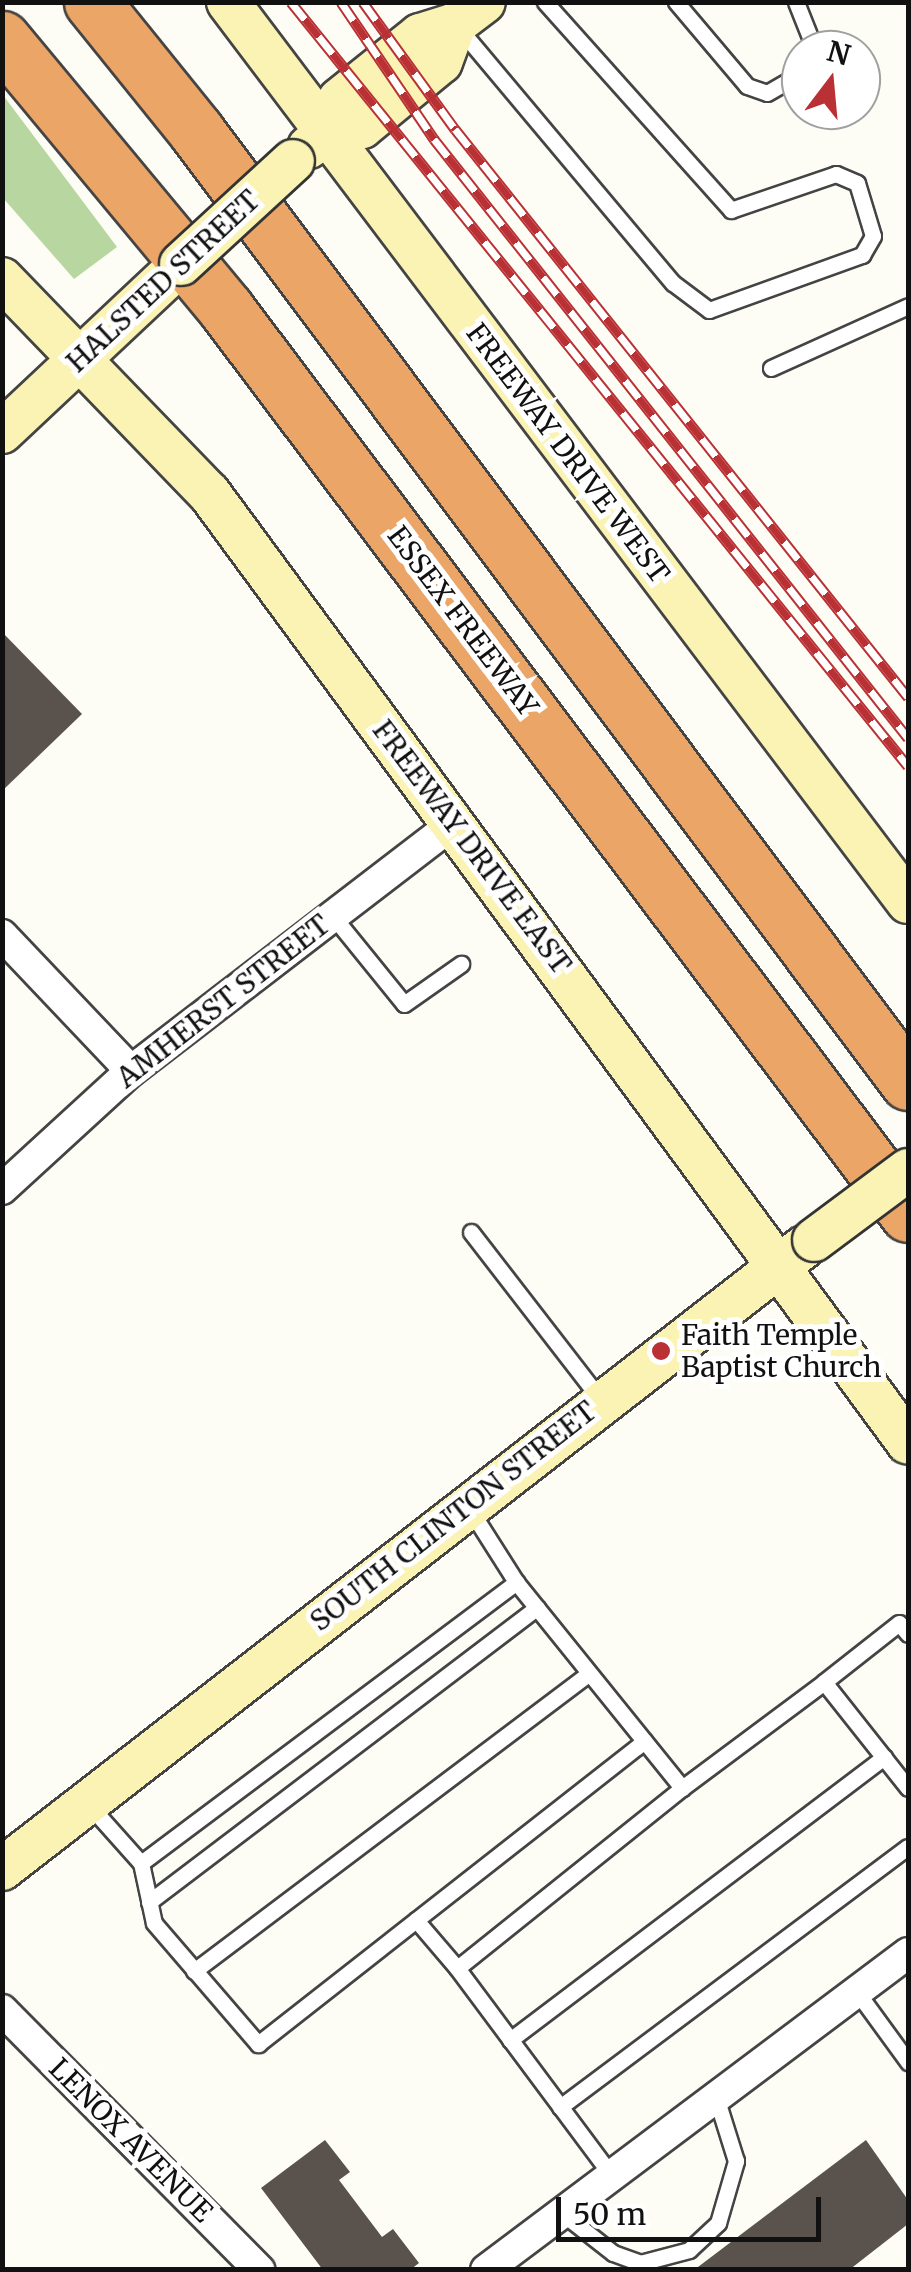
<!DOCTYPE html>
<style>
body{margin:0}
#map{position:relative;width:911px;height:2272px;overflow:hidden;background:#fefdf5;font-family:Merriweather,serif}
div>[style]{position:absolute}
.forest>*{inset:0;background:#b8d7a0}
.building>*{inset:0;background:#59524d}
.roads{filter:drop-shadow(2px 0 #444) drop-shadow(-2px 0 #444) drop-shadow(0 2px #444) drop-shadow(0 -2px #444)}
.lane>*{height:15px;margin:-7.5px;padding:0 7.5px;transform-origin:7.5px;border-radius:7.5px;background:#fff}
.street>*{height:30px;margin:-15px;padding:0 15px;transform-origin:15px;border-radius:15px;background:#fff}
.secondary>*{height:42px;margin:-21px;padding:0 21px;transform-origin:21px;border-radius:21px;background:#faf3b4}
.highway>*{height:55px;margin:-27.5px;padding:0 27.5px;transform-origin:27.5px;border-radius:27.5px;background:#eba566}
.rail>*{height:11px;margin-top:-5.5px;transform-origin:0;background:repeating-linear-gradient(90deg,#fff 0 22px,#b93134 0 44px);box-sizing:border-box;border-block:2px solid #b93134}
.bridges{filter:drop-shadow(2px 0 #333) drop-shadow(-2px 0 #333) drop-shadow(0 2px #333) drop-shadow(0 -2px #333)}
.secondary-bridge>*{height:42px;margin:-21px;padding:0 21px;transform-origin:21px;border-radius:21px;background:#faf3b4}
.dots>*{width:28px;height:28px;translate:-50% -50%;box-sizing:border-box;border:5px solid #fff;border-radius:50%}
span{translate:-50% -50%;white-space:nowrap;text-align:center;line-height:1.15;-webkit-text-stroke:10px #fff;paint-order:stroke}
.street-label{font-size:28px;color:#111}
.poi-label{font-size:28px;color:#111}
.left{translate:0 -50%;text-align:left}
.frame{position:absolute;inset:0;border:5px solid #111;pointer-events:none}
.north{position:absolute;left:781px;top:30px;width:100px;height:100px;box-sizing:border-box;background:#fff;border:2px solid #a0a0a0;border-radius:50%;rotate:16deg;font-size:28px;font-weight:700;line-height:40px;text-align:center;color:#111}
.north::after{content:'';display:block;margin:auto;width:35px;height:45px;background:#b93134;clip-path:polygon(50% 0,100% 100%,50% 72%,0 100%)}
.scale{position:absolute;left:556px;top:2197px;width:265px;height:45px;box-sizing:border-box;border:5px solid #111;border-top:0;padding-left:12px;font-size:30px;line-height:35px;white-space:nowrap;color:#111;-webkit-text-stroke:8px #fff;paint-order:stroke}
</style>
<div id="map">
<div class="forest">
<i style="clip-path:polygon(3px 95px,117px 247px,74px 279px,3px 198px)"></i>
</div>
<div class="building">
<i style="clip-path:polygon(2px 632px,82px 714px,2px 791px)"></i>
<i style="clip-path:polygon(325px 2140px,350px 2172px,339px 2180px,382px 2237px,393px 2229px,419px 2263px,410px 2270px,323px 2270px,261px 2188px)"></i>
<i style="clip-path:polygon(866px 2140px,908px 2200px,908px 2224px,849px 2270px,694px 2270px)"></i>
</div>
<div class="roads">
<div class="lane">
<i style="left:676px;top:2px;width:110px;rotate:49.8deg"></i>
<i style="left:747px;top:86px;width:21px;rotate:19deg"></i>
<i style="left:767px;top:93px;width:39px;rotate:-30deg"></i>
<i style="left:796px;top:2px;width:52px;rotate:68.4deg"></i>
<i style="left:458px;top:27px;width:334px;rotate:50deg"></i>
<i style="left:673px;top:283px;width:45px;rotate:36.9deg"></i>
<i style="left:709px;top:310px;width:163px;rotate:-19.8deg"></i>
<i style="left:862px;top:255px;width:22px;rotate:-60deg"></i>
<i style="left:873px;top:236px;width:55px;rotate:-106.8deg"></i>
<i style="left:857px;top:183px;width:23px;rotate:-157deg"></i>
<i style="left:836px;top:174px;width:111px;rotate:161.1deg"></i>
<i style="left:731px;top:210px;width:279px;rotate:-131.8deg"></i>
<i style="left:771px;top:368px;width:150px;rotate:-24.3deg"></i>
<i style="left:332px;top:915px;width:114px;rotate:51deg"></i>
<i style="left:404px;top:1004px;width:70px;rotate:-35.1deg"></i>
<i style="left:471px;top:1232px;width:212px;rotate:52.3deg"></i>
<i style="left:471px;top:1511px;width:84px;rotate:57.6deg"></i>
<i style="left:516px;top:1582px;width:265px;rotate:51.1deg"></i>
<i style="left:682px;top:1788px;width:288px;rotate:141.3deg"></i>
<i style="left:457px;top:1968px;width:259px;rotate:53.3deg"></i>
<i style="left:824px;top:1682px;width:95px;rotate:-38.2deg"></i>
<i style="left:899px;top:1623px;width:14px;rotate:51deg"></i>
<i style="left:682px;top:1788px;width:177px;rotate:-36.7deg"></i>
<i style="left:824px;top:1682px;width:135px;rotate:51.6deg"></i>
<i style="left:90px;top:1806px;width:76px;rotate:48.2deg"></i>
<i style="left:141px;top:1863px;width:61px;rotate:77.8deg"></i>
<i style="left:154px;top:1923px;width:160px;rotate:49.3deg"></i>
<i style="left:258px;top:2044px;width:491px;rotate:-38.1deg"></i>
<i style="left:141px;top:1863px;width:469px;rotate:-36.8deg"></i>
<i style="left:149px;top:1902px;width:487px;rotate:-37.2deg"></i>
<i style="left:416px;top:1920px;width:63px;rotate:49.5deg"></i>
<i style="left:194px;top:1971px;width:493px;rotate:-37deg"></i>
<i style="left:857px;top:1992px;width:87px;rotate:53.9deg"></i>
<i style="left:510px;top:2040px;width:469px;rotate:-37.1deg"></i>
<i style="left:560px;top:2107px;width:434px;rotate:-36.8deg"></i>
<i style="left:562px;top:2213px;width:65px;rotate:38.1deg"></i>
<i style="left:613px;top:2253px;width:29px;rotate:20deg"></i>
<i style="left:640px;top:2263px;width:51px;rotate:-14.9deg"></i>
<i style="left:689px;top:2250px;width:40px;rotate:-43deg"></i>
<i style="left:718px;top:2223px;width:65px;rotate:-73.8deg"></i>
<i style="left:736px;top:2161px;width:67px;rotate:-107.4deg"></i>
</div>
<div class="street">
<i style="left:2px;top:935px;width:187px;rotate:46.5deg"></i>
<i style="left:2px;top:1189px;width:175px;rotate:-42.5deg"></i>
<i style="left:131px;top:1071px;width:406px;rotate:-37.5deg"></i>
<i style="left:2px;top:2010px;width:366px;rotate:45.3deg"></i>
<i style="left:486px;top:2270px;width:528px;rotate:-36.91deg"></i>
</div>
<div class="secondary">
<i style="left:228px;top:2px;width:1128px;rotate:52.93deg"></i>
<i style="left:326px;top:133px;width:36px;rotate:-9deg"></i>
<i style="left:362px;top:127px;width:102px;rotate:-39.4deg"></i>
<i style="left:441px;top:62px;width:40px;rotate:-69.8deg"></i>
<i style="left:309px;top:147px;width:22px;rotate:-39deg"></i>
<i style="left:326px;top:133px;width:35px;rotate:-68deg"></i>
<i style="left:339px;top:100px;width:104px;rotate:-38.7deg"></i>
<i style="left:420px;top:35px;width:37px;rotate:-17deg"></i>
<i style="left:455px;top:24px;width:36px;rotate:-37deg"></i>
<i style="left:2px;top:279px;width:298px;rotate:46deg"></i>
<i style="left:209px;top:493px;width:1179px;rotate:53.65deg"></i>
<i style="left:2px;top:432px;width:245px;rotate:-43.2deg"></i>
<i style="left:2px;top:1869px;width:1015px;rotate:-37.8deg"></i>
</div>
<div class="highway">
<i style="left:92px;top:2px;width:166px;rotate:51.1deg"></i>
<i style="left:196px;top:131px;width:1188px;rotate:53.18deg"></i>
<i style="left:2px;top:39px;width:351px;rotate:50.3deg"></i>
<i style="left:226px;top:309px;width:1133px;rotate:53deg"></i>
</div>
</div>
<div class="rail">
<i style="left:291px;top:2px;width:982px;rotate:51.08deg"></i>
<i style="left:341px;top:2px;width:166px;rotate:55.8deg"></i>
<i style="left:434px;top:139px;width:764px;rotate:51.64deg"></i>
<i style="left:363px;top:2px;width:157px;rotate:54.1deg"></i>
<i style="left:455px;top:129px;width:727px;rotate:51.43deg"></i>
</div>
<div class="bridges">
<div class="secondary-bridge">
<i style="left:181px;top:264px;width:152px;rotate:-42.6deg"></i>
<i style="left:814px;top:1240px;width:117px;rotate:-36.7deg"></i>
</div>
</div>
<div class="dots">
<i style="left:661px;top:1351px;background:#b93134"></i>
</div>
<div class="street-label">
<span style="left:163px;top:281px;rotate:-43deg">HALSTED STREET</span>
<span style="left:568px;top:453px;rotate:53deg">FREEWAY DRIVE WEST</span>
<span style="left:463px;top:621px;rotate:53deg">ESSEX FREEWAY</span>
<span style="left:472px;top:847px;rotate:53deg">FREEWAY DRIVE EAST</span>
<span style="left:223px;top:1001px;rotate:-38deg">AMHERST STREET</span>
<span style="left:453px;top:1516px;rotate:-38deg">SOUTH CLINTON STREET</span>
<span style="left:131px;top:2140px;rotate:45deg">LENOX AVENUE</span>
</div>
<div class="poi-label">
<span class="left" style="left:681px;top:1351px">Faith Temple<br>Baptist Church</span>
</div>
<div class="frame"></div>
<div class="north">N</div>
<div class="scale">50 m</div>
</div>
